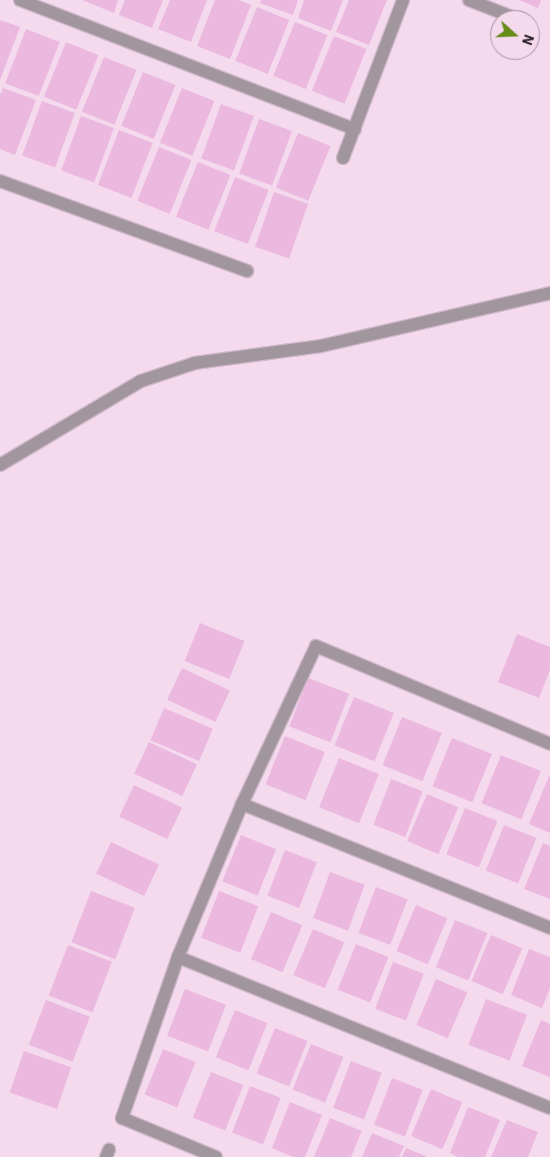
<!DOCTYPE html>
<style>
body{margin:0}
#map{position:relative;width:550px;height:1157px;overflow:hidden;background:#f5daee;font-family:"IBM Plex Sans",sans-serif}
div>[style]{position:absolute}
.building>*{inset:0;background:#ebb8e0;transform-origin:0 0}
.roads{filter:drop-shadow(1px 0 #d1b9cb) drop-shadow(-1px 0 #d1b9cb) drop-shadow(0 1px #d1b9cb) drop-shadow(0 -1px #d1b9cb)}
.minor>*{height:12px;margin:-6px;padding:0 6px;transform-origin:6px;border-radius:6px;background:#a1959e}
span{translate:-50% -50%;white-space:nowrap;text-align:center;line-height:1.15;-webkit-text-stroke:4px #f5daee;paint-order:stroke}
.north{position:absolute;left:490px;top:10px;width:50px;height:50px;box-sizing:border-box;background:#f5daee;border:1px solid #a591a0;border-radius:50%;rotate:110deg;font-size:14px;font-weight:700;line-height:20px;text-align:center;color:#2d232b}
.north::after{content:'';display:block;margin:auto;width:18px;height:22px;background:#658c19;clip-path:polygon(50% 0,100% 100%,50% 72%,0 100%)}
</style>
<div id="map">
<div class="building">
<i style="clip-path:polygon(82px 0,118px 0,114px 13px)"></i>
<i style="clip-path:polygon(125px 0,163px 0,152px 28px,119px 15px)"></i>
<i style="clip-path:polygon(170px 0,207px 0,191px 42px,158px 29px)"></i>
<i style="clip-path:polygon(215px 0,239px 0,251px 5px,230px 59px,197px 46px)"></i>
<i style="clip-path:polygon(261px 0,298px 0,293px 15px,260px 3px)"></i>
<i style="clip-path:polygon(304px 0,343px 0,331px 31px,298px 18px)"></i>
<i style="clip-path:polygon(349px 0,387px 0,369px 45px,336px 32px)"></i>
<i style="clip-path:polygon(519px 0,541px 0,538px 8px)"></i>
<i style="left:257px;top:7px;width:35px;height:58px;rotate:22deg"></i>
<i style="clip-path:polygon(0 20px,20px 27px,0 80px)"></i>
<i style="left:295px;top:22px;width:35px;height:58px;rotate:22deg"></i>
<i style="left:26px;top:29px;width:36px;height:58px;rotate:21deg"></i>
<i style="left:334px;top:36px;width:35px;height:59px;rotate:22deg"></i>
<i style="left:66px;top:42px;width:35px;height:59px;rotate:22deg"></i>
<i style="left:104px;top:57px;width:35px;height:59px;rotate:22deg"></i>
<i style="left:143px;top:72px;width:35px;height:58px;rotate:22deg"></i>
<i style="clip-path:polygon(3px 88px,36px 100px,15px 155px,0 149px,0 95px)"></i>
<i style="left:182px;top:88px;width:35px;height:59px;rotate:22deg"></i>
<i style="left:42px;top:101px;width:35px;height:58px;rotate:20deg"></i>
<i style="left:221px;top:104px;width:35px;height:58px;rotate:20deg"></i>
<i style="left:81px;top:116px;width:35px;height:58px;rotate:20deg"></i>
<i style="left:259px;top:119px;width:35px;height:58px;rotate:20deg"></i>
<i style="left:119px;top:130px;width:36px;height:59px;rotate:21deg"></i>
<i style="left:298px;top:133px;width:35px;height:59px;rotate:22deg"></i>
<i style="left:159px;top:147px;width:35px;height:58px;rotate:22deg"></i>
<i style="left:198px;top:162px;width:35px;height:59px;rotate:22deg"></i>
<i style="left:235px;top:177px;width:36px;height:58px;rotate:21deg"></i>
<i style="left:274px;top:192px;width:36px;height:58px;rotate:19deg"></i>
<i style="left:200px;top:623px;width:48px;height:41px;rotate:22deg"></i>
<i style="clip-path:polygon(517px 634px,550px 647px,550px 670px,539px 698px,498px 682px)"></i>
<i style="left:182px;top:668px;width:53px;height:35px;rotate:25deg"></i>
<i style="left:308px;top:678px;width:44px;height:52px;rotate:21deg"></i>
<i style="left:354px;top:697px;width:43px;height:52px;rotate:22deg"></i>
<i style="left:164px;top:708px;width:53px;height:35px;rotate:23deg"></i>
<i style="left:402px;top:717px;width:43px;height:52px;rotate:22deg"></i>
<i style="left:285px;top:736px;width:43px;height:52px;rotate:22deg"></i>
<i style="left:452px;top:738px;width:43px;height:52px;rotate:22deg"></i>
<i style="left:149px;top:742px;width:53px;height:35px;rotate:25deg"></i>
<i style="left:501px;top:755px;width:43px;height:52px;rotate:22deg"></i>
<i style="left:339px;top:758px;width:43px;height:53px;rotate:22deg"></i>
<i style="clip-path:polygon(549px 776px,550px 777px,550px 833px,529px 824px)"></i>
<i style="left:391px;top:779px;width:34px;height:49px;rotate:21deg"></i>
<i style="left:134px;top:785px;width:53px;height:35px;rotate:25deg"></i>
<i style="left:427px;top:794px;width:34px;height:51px;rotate:23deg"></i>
<i style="left:465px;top:808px;width:35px;height:50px;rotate:22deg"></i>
<i style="left:504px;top:825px;width:35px;height:49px;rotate:22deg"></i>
<i style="left:241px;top:835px;width:38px;height:50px;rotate:22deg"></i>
<i style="left:111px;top:842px;width:53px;height:35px;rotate:25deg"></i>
<i style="clip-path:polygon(543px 843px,550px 846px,550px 899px,524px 889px)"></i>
<i style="left:285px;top:850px;width:34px;height:49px;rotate:21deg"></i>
<i style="left:330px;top:872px;width:37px;height:49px;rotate:20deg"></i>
<i style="left:376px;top:887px;width:34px;height:49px;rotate:21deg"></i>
<i style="left:91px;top:891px;width:47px;height:55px;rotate:21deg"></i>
<i style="left:219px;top:891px;width:42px;height:50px;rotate:21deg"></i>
<i style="left:416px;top:905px;width:34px;height:50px;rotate:23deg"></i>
<i style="left:271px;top:912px;width:34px;height:51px;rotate:23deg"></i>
<i style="left:455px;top:920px;width:35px;height:51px;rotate:22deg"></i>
<i style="left:313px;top:929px;width:34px;height:50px;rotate:23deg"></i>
<i style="left:491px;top:935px;width:34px;height:50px;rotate:23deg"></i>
<i style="left:356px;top:944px;width:35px;height:49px;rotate:22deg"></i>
<i style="left:68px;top:945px;width:47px;height:54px;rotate:21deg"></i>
<i style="clip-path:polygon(529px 949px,550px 957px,550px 988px,542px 1008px,511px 995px)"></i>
<i style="left:393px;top:962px;width:33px;height:50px;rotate:21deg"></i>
<i style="left:436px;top:979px;width:34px;height:50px;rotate:23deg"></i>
<i style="left:185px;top:989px;width:44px;height:50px;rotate:21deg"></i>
<i style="left:486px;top:999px;width:44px;height:49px;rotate:21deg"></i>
<i style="left:46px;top:1000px;width:47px;height:48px;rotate:21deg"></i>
<i style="left:235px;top:1010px;width:35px;height:51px;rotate:22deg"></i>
<i style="clip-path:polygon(541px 1020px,550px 1024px,550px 1077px,522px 1066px)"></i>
<i style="left:275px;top:1028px;width:35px;height:49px;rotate:22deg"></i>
<i style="left:311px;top:1044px;width:35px;height:49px;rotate:22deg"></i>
<i style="left:163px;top:1049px;width:35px;height:49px;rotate:22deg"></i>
<i style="left:24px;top:1051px;width:50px;height:44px;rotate:19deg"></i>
<i style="left:351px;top:1061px;width:33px;height:50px;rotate:21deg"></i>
<i style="left:211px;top:1072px;width:35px;height:49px;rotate:22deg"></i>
<i style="left:392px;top:1078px;width:33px;height:50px;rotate:21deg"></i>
<i style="left:250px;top:1086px;width:33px;height:50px;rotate:21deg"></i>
<i style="left:431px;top:1089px;width:34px;height:51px;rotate:23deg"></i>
<i style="clip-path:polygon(290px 1102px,322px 1115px,305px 1157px,293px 1157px,272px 1148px)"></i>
<i style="clip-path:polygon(468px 1107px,500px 1120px,485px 1157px,458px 1157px,450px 1153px)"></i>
<i style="clip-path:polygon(330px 1118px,362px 1131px,351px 1157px,314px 1157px)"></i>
<i style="clip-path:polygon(507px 1120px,538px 1132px,528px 1157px,491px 1157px)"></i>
<i style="clip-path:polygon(372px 1133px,404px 1146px,399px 1157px,362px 1157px)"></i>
<i style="clip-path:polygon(406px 1148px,428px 1157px,402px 1157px)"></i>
</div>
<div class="roads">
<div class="minor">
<i style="left:20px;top:0;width:359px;rotate:21.1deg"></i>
<i style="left:469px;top:0;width:55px;rotate:21.4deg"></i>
<i style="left:343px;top:158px;width:169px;rotate:-69.2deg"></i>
<i style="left:0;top:181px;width:263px;rotate:20deg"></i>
<i style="left:0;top:465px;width:164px;rotate:-30.8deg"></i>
<i style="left:141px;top:381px;width:57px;rotate:-18.4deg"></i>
<i style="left:195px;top:363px;width:127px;rotate:-7.7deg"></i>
<i style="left:321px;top:346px;width:235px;rotate:-13deg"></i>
<i style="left:242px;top:804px;width:332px;rotate:21.9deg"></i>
<i style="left:178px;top:957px;width:401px;rotate:22.1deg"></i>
<i style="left:106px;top:1157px;width:8px;rotate:-67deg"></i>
<i style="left:216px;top:1157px;width:102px;rotate:-157.5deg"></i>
<i style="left:122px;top:1118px;width:170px;rotate:-70.8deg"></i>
<i style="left:178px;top:957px;width:166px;rotate:-67.3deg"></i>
<i style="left:242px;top:804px;width:174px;rotate:-64.9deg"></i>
<i style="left:316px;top:646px;width:254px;rotate:22.7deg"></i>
</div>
</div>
<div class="north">N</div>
</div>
